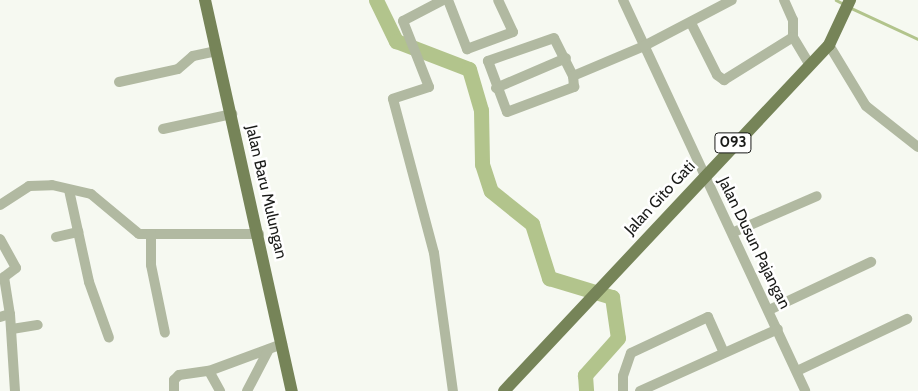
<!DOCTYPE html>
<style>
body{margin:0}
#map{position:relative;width:918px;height:391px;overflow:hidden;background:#f6f9f1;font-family:Cabin,sans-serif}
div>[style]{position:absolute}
.stream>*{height:2.5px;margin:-1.25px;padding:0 1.25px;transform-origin:1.25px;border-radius:1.25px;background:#b2c48c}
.river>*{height:15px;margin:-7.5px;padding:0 7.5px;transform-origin:7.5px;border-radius:7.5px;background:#b2c48c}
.minor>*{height:10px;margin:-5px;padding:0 5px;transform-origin:5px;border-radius:5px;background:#b1b9a1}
.major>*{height:12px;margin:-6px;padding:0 6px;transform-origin:6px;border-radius:6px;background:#768458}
span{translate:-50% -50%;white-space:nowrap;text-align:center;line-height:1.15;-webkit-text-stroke:5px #fff;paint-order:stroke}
.shield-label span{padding:1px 4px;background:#fff;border:1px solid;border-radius:4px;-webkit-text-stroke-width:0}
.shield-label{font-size:15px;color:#191a18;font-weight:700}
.street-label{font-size:16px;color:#191a18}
</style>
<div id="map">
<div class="stream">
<i style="left:836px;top:0;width:9px;rotate:27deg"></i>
<i style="left:851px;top:8px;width:74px;rotate:24.8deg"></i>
</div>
<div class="river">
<i style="left:376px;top:0;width:46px;rotate:64deg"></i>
<i style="left:396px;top:41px;width:78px;rotate:21deg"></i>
<i style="left:469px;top:69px;width:43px;rotate:73.7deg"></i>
<i style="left:481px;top:110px;width:54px;rotate:88.9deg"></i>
<i style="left:482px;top:164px;width:28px;rotate:72deg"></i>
<i style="left:491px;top:191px;width:53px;rotate:38.8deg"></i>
<i style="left:532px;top:224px;width:57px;rotate:72.5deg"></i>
<i style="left:549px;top:278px;width:66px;rotate:16.8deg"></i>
<i style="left:612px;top:297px;width:41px;rotate:81.7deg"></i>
<i style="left:618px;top:338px;width:50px;rotate:131.7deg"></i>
<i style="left:585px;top:375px;width:16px;rotate:86deg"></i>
</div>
<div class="minor">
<i style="left:443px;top:0;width:45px;rotate:152.3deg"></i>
<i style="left:403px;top:21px;width:71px;rotate:68.5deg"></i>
<i style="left:429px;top:87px;width:38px;rotate:162deg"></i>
<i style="left:393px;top:99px;width:159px;rotate:75.1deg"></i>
<i style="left:434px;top:253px;width:139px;rotate:82.2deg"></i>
<i style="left:448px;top:0;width:53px;rotate:68.8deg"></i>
<i style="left:467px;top:49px;width:49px;rotate:-20.3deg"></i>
<i style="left:513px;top:32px;width:35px;rotate:-115deg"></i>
<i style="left:623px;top:0;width:431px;rotate:65deg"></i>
<i style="left:784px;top:0;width:22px;rotate:66deg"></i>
<i style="left:793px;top:20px;width:17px;rotate:90deg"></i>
<i style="left:793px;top:37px;width:31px;rotate:59deg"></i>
<i style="left:691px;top:23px;width:58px;rotate:63.4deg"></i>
<i style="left:717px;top:75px;width:9px;rotate:36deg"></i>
<i style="left:724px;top:80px;width:81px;rotate:-31.9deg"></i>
<i style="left:829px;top:45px;width:71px;rotate:58.8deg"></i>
<i style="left:866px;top:106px;width:66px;rotate:38.3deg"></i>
<i style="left:573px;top:76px;width:42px;rotate:-116.6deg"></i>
<i style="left:554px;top:38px;width:70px;rotate:160.8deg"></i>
<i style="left:488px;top:61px;width:54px;rotate:69.6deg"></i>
<i style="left:507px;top:112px;width:72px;rotate:-20.5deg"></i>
<i style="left:574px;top:87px;width:11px;rotate:-95deg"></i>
<i style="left:573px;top:76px;width:77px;rotate:-22.9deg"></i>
<i style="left:644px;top:46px;width:99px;rotate:-27.6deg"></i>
<i style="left:119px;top:82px;width:60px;rotate:-12.4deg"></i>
<i style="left:178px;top:69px;width:20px;rotate:-41deg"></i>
<i style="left:193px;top:56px;width:24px;rotate:-12deg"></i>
<i style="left:496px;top:88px;width:76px;rotate:-23.2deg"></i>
<i style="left:163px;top:129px;width:71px;rotate:-12.3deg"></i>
<i style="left:69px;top:190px;width:94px;rotate:77.7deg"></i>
<i style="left:89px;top:282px;width:59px;rotate:70.3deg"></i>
<i style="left:0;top:205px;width:35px;rotate:-33deg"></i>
<i style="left:29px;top:186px;width:23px;rotate:-2deg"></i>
<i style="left:52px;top:185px;width:40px;rotate:13deg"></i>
<i style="left:91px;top:194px;width:62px;rotate:39.8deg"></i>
<i style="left:139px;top:234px;width:120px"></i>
<i style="left:734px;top:232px;width:90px;rotate:-23.4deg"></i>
<i style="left:151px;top:234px;width:31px;rotate:90deg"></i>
<i style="left:151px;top:265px;width:69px;rotate:78.4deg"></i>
<i style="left:56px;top:237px;width:23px;rotate:-13deg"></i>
<i style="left:0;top:239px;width:33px;rotate:61deg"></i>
<i style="left:16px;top:268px;width:15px;rotate:143deg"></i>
<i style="left:4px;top:277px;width:37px;rotate:81deg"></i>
<i style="left:769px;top:310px;width:113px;rotate:-25.2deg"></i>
<i style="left:0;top:317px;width:10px;rotate:-17deg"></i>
<i style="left:10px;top:314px;width:77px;rotate:86.3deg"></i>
<i style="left:12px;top:329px;width:26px;rotate:-9deg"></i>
<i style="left:209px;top:371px;width:23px;rotate:61deg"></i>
<i style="left:797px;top:371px;width:122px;rotate:-25.3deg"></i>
<i style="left:174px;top:391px;width:11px;rotate:-90deg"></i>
<i style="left:174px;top:380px;width:7px;rotate:-45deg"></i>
<i style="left:179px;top:375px;width:30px;rotate:-8deg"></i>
<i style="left:209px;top:371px;width:78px;rotate:-20.3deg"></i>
<i style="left:247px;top:391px;width:47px;rotate:-62.4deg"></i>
<i style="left:623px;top:391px;width:15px;rotate:-90deg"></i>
<i style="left:623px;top:376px;width:24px;rotate:-71deg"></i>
<i style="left:631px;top:353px;width:85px;rotate:-25.1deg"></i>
<i style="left:708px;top:317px;width:39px;rotate:66deg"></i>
<i style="left:640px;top:391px;width:151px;rotate:-24.2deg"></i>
</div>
<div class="major">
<i style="left:205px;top:0;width:401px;rotate:77.5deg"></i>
<i style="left:504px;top:391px;width:475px;rotate:-46.8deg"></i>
<i style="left:829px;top:45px;width:50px;rotate:-65deg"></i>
</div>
<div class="shield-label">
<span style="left:733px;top:143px">093</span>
</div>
<div class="street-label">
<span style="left:266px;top:192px;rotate:77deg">Jalan Baru Mulungan</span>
<span style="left:660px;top:198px;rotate:-47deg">Jalan Gito Gati</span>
<span style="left:754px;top:243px;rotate:64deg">Jalan Dusun Pajangan</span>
</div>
</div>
